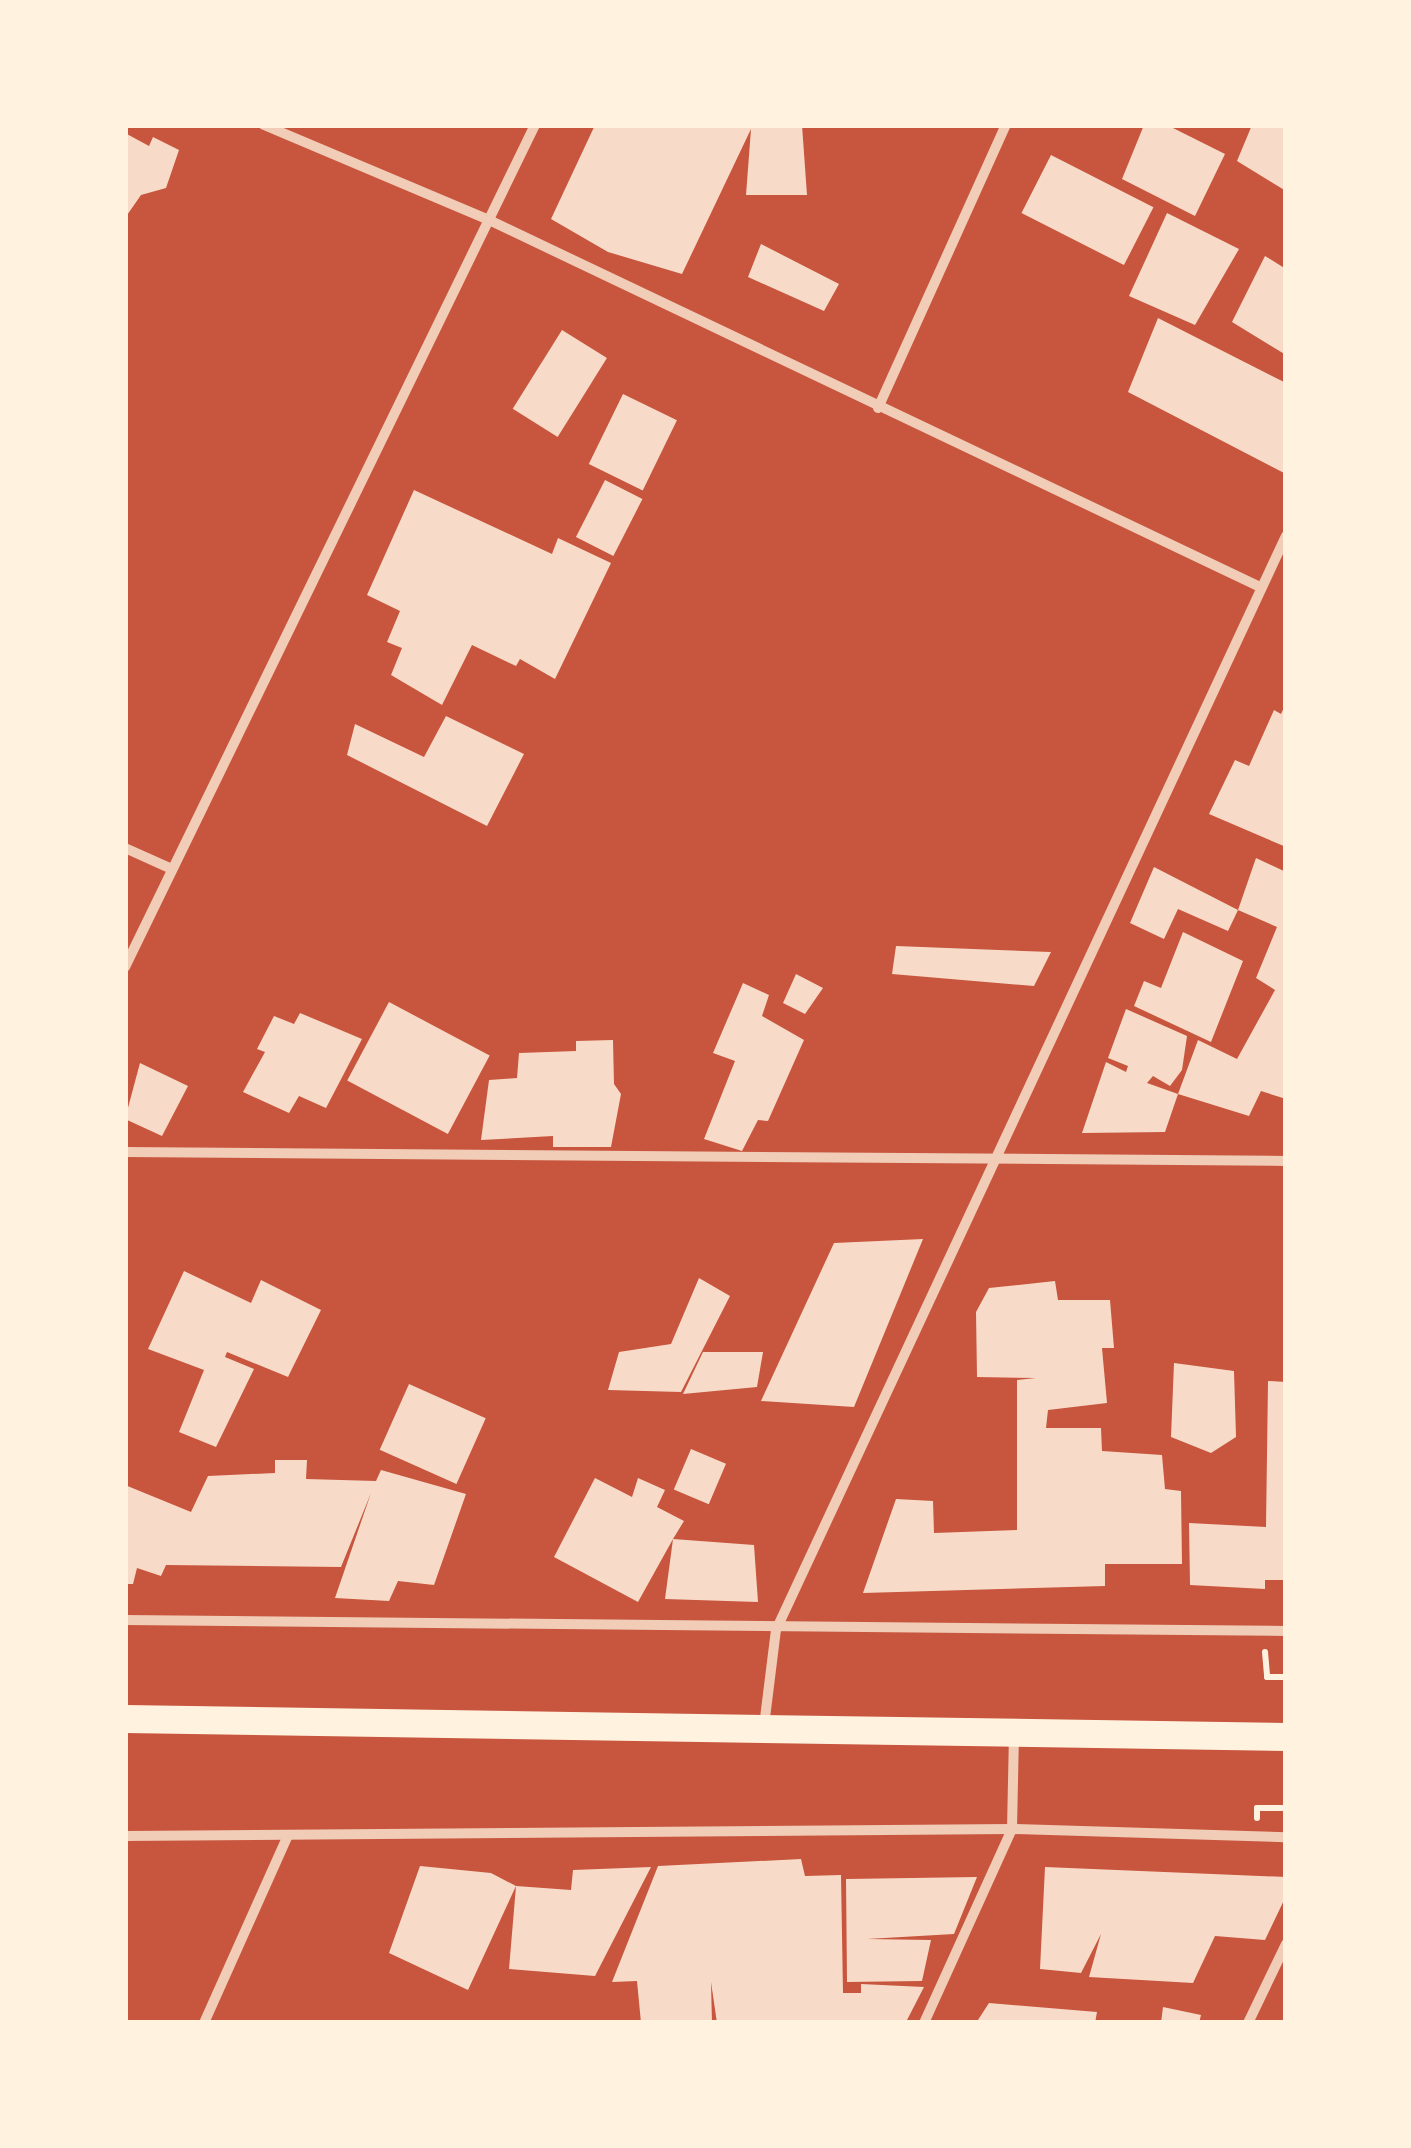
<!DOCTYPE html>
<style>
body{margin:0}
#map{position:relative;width:1411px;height:2148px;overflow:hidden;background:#c8553d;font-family:"Alegreya Sans",sans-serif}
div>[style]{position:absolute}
.building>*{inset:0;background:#f7dbc8;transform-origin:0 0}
.path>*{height:6px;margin:-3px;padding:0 3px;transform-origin:3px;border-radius:3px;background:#fff3e0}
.minor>*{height:10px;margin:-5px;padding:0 5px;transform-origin:5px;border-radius:5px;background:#f1ccb7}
.trunk>*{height:28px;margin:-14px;padding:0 14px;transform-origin:14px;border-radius:14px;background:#fff3e0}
span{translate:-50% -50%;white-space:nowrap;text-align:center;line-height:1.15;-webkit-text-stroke:10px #fff3e0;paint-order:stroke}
.frame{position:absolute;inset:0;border:128px solid #fff3e0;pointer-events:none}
</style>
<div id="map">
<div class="building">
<i style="clip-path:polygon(595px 125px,802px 125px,807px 195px,746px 195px,751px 129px,682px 274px,608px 252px,551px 219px)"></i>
<i style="clip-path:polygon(1144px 125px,1167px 125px,1225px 154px,1195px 216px,1122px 179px)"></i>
<i style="clip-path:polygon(1252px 125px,1286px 125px,1286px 191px,1237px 161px)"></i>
<i style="clip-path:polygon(125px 133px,149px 146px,153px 137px,179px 150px,166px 188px,141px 195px,125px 218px)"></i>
<i style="left:1051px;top:155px;width:115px;height:65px;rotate:27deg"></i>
<i style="clip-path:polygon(1167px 213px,1239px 249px,1195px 325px,1129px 296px)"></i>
<i style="clip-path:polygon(761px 244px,839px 284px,824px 311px,748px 277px)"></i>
<i style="clip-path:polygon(1265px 256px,1286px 269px,1286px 355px,1232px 322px)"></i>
<i style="clip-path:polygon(1158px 318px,1286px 383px,1286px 474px,1128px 392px)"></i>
<i style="left:562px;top:330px;width:53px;height:93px;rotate:32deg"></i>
<i style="left:623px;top:394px;width:60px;height:78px;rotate:26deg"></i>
<i style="left:605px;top:480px;width:42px;height:64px;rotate:27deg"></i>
<i style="clip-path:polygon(414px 490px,552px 554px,558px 538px,611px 563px,555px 679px,520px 659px,516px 666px,472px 645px,442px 705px,391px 675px,402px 648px,387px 642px,400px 611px,367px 595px)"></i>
<i style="clip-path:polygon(1286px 703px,1286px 847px,1209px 814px,1235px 760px,1249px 766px,1274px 710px,1281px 714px)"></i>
<i style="clip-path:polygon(446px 716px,524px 754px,487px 826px,347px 755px,355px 724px,424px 757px)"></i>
<i style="clip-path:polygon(1256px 858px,1286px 872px,1286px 1099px,1261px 1091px,1249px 1116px,1178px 1094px,1198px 1040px,1237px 1059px,1275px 990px,1256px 978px,1277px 927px,1238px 910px,1228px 931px,1178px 909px,1164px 939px,1130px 923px,1154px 867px,1238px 910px)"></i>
<i style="clip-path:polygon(1183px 932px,1243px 961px,1211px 1042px,1134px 1006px,1144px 981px,1161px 988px)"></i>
<i style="clip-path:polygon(896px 946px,1051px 952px,1034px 986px,892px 974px)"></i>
<i style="clip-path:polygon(796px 974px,823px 988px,805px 1014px,783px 1003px)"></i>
<i style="clip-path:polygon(743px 983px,769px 995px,762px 1016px,804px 1040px,768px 1121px,758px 1120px,742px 1151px,704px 1139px,735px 1061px,713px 1053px)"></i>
<i style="left:389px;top:1002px;width:114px;height:89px;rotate:28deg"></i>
<i style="clip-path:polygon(1126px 1009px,1187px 1036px,1182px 1070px,1170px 1086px,1153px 1076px,1147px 1083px,1178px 1094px,1165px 1132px,1082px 1133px,1106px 1062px,1126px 1072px,1128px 1066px,1108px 1058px)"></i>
<i style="clip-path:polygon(300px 1013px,362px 1039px,326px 1108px,299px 1096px,289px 1113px,243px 1092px,265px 1052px,257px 1049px,274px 1016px,294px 1024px)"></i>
<i style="clip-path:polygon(613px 1040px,614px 1084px,621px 1094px,611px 1147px,553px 1147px,553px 1136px,481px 1140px,489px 1080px,517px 1078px,519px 1053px,576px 1051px,576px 1041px)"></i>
<i style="clip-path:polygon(140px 1063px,188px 1086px,162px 1136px,125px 1119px)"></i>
<i style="clip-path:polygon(923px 1239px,854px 1407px,761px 1401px,834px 1243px)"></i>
<i style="clip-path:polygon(184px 1271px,251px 1303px,261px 1280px,321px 1310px,288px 1377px,227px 1352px,225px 1357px,254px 1369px,216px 1447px,179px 1432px,204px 1370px,148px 1349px)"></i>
<i style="clip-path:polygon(699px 1278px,730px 1296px,681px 1392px,608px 1390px,619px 1352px,671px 1344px)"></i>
<i style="clip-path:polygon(1055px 1281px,1058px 1300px,1110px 1300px,1114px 1348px,1102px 1348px,1107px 1403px,1048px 1410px,1046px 1428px,1101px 1428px,1102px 1451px,1162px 1455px,1165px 1489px,1181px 1491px,1182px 1564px,1105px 1564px,1105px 1586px,863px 1593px,896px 1499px,933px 1501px,934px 1533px,1017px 1530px,1017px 1380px,1036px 1378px,977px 1377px,976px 1312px,989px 1288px)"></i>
<i style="clip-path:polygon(703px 1352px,763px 1352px,757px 1387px,683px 1394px)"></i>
<i style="clip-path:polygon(1174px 1363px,1234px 1371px,1236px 1437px,1211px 1453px,1171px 1437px)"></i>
<i style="clip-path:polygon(1268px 1381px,1286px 1382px,1286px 1580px,1265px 1580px,1265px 1589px,1190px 1585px,1189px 1523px,1266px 1527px)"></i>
<i style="left:409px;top:1384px;width:84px;height:72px;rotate:24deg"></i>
<i style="left:691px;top:1449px;width:38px;height:44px;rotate:23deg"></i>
<i style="clip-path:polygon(275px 1460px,307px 1460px,306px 1479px,376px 1481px,381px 1470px,466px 1494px,434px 1585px,398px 1581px,389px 1601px,335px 1598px,371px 1493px,341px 1567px,166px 1565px,161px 1576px,137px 1568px,133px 1584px,125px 1584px,125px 1485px,191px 1512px,208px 1476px,275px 1473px)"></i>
<i style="clip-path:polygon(595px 1478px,632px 1497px,638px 1478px,665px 1490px,657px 1507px,684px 1521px,673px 1539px,754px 1545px,758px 1602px,665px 1599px,673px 1539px,638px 1602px,554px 1557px)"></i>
<i style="clip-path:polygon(801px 1859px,805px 1876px,841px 1875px,843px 1993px,861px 1993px,861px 1984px,924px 1987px,906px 2022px,717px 2023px,711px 1982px,712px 2023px,641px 2023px,637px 1981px,612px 1982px,658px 1866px)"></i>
<i style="clip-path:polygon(420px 1866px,491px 1873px,516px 1886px,571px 1890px,573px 1870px,651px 1867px,595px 1976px,509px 1969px,516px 1886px,468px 1990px,389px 1953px)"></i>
<i style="clip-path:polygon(1045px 1867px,1286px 1877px,1286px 1896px,1265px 1940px,1215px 1936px,1193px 1983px,1089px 1977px,1101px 1934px,1081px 1973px,1040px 1969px)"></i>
<i style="clip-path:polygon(977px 1877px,954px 1934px,867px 1939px,931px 1940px,922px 1981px,847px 1982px,846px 1879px)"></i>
<i style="clip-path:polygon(989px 2003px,1097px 2012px,1095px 2023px,976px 2023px)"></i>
<i style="clip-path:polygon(1163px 2007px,1201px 2015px,1199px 2023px,1161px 2023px)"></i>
</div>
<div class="path">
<i style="left:1265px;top:1652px;width:25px;rotate:85deg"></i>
<i style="left:1267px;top:1677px;width:19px"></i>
<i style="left:1257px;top:1818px;width:10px;rotate:-90deg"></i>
<i style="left:1257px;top:1808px;width:29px"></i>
</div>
<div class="minor">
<i style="left:264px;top:125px;width:244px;rotate:22.9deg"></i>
<i style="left:489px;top:220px;width:854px;rotate:25.45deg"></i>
<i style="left:878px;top:408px;width:311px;rotate:-65.7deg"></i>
<i style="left:125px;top:848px;width:51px;rotate:24.1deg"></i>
<i style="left:125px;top:967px;width:937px;rotate:-64.04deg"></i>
<i style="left:125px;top:1152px;width:1161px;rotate:0.44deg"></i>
<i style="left:125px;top:1620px;width:1161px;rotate:0.54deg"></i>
<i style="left:764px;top:1726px;width:97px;rotate:-82.9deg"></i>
<i style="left:776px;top:1630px;width:1207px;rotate:-65.01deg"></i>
<i style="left:125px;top:1836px;width:887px;rotate:-0.45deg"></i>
<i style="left:1012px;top:1829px;width:274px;rotate:1.7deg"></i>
<i style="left:204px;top:2023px;width:206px;rotate:-65.9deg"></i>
<i style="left:924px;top:2023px;width:213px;rotate:-65.6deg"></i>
<i style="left:1012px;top:1829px;width:95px;rotate:-88.8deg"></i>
<i style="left:1248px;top:2023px;width:88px;rotate:-64.3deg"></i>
</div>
<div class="trunk">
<i style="left:125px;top:1719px;width:1161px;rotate:0.89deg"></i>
</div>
<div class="frame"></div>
</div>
